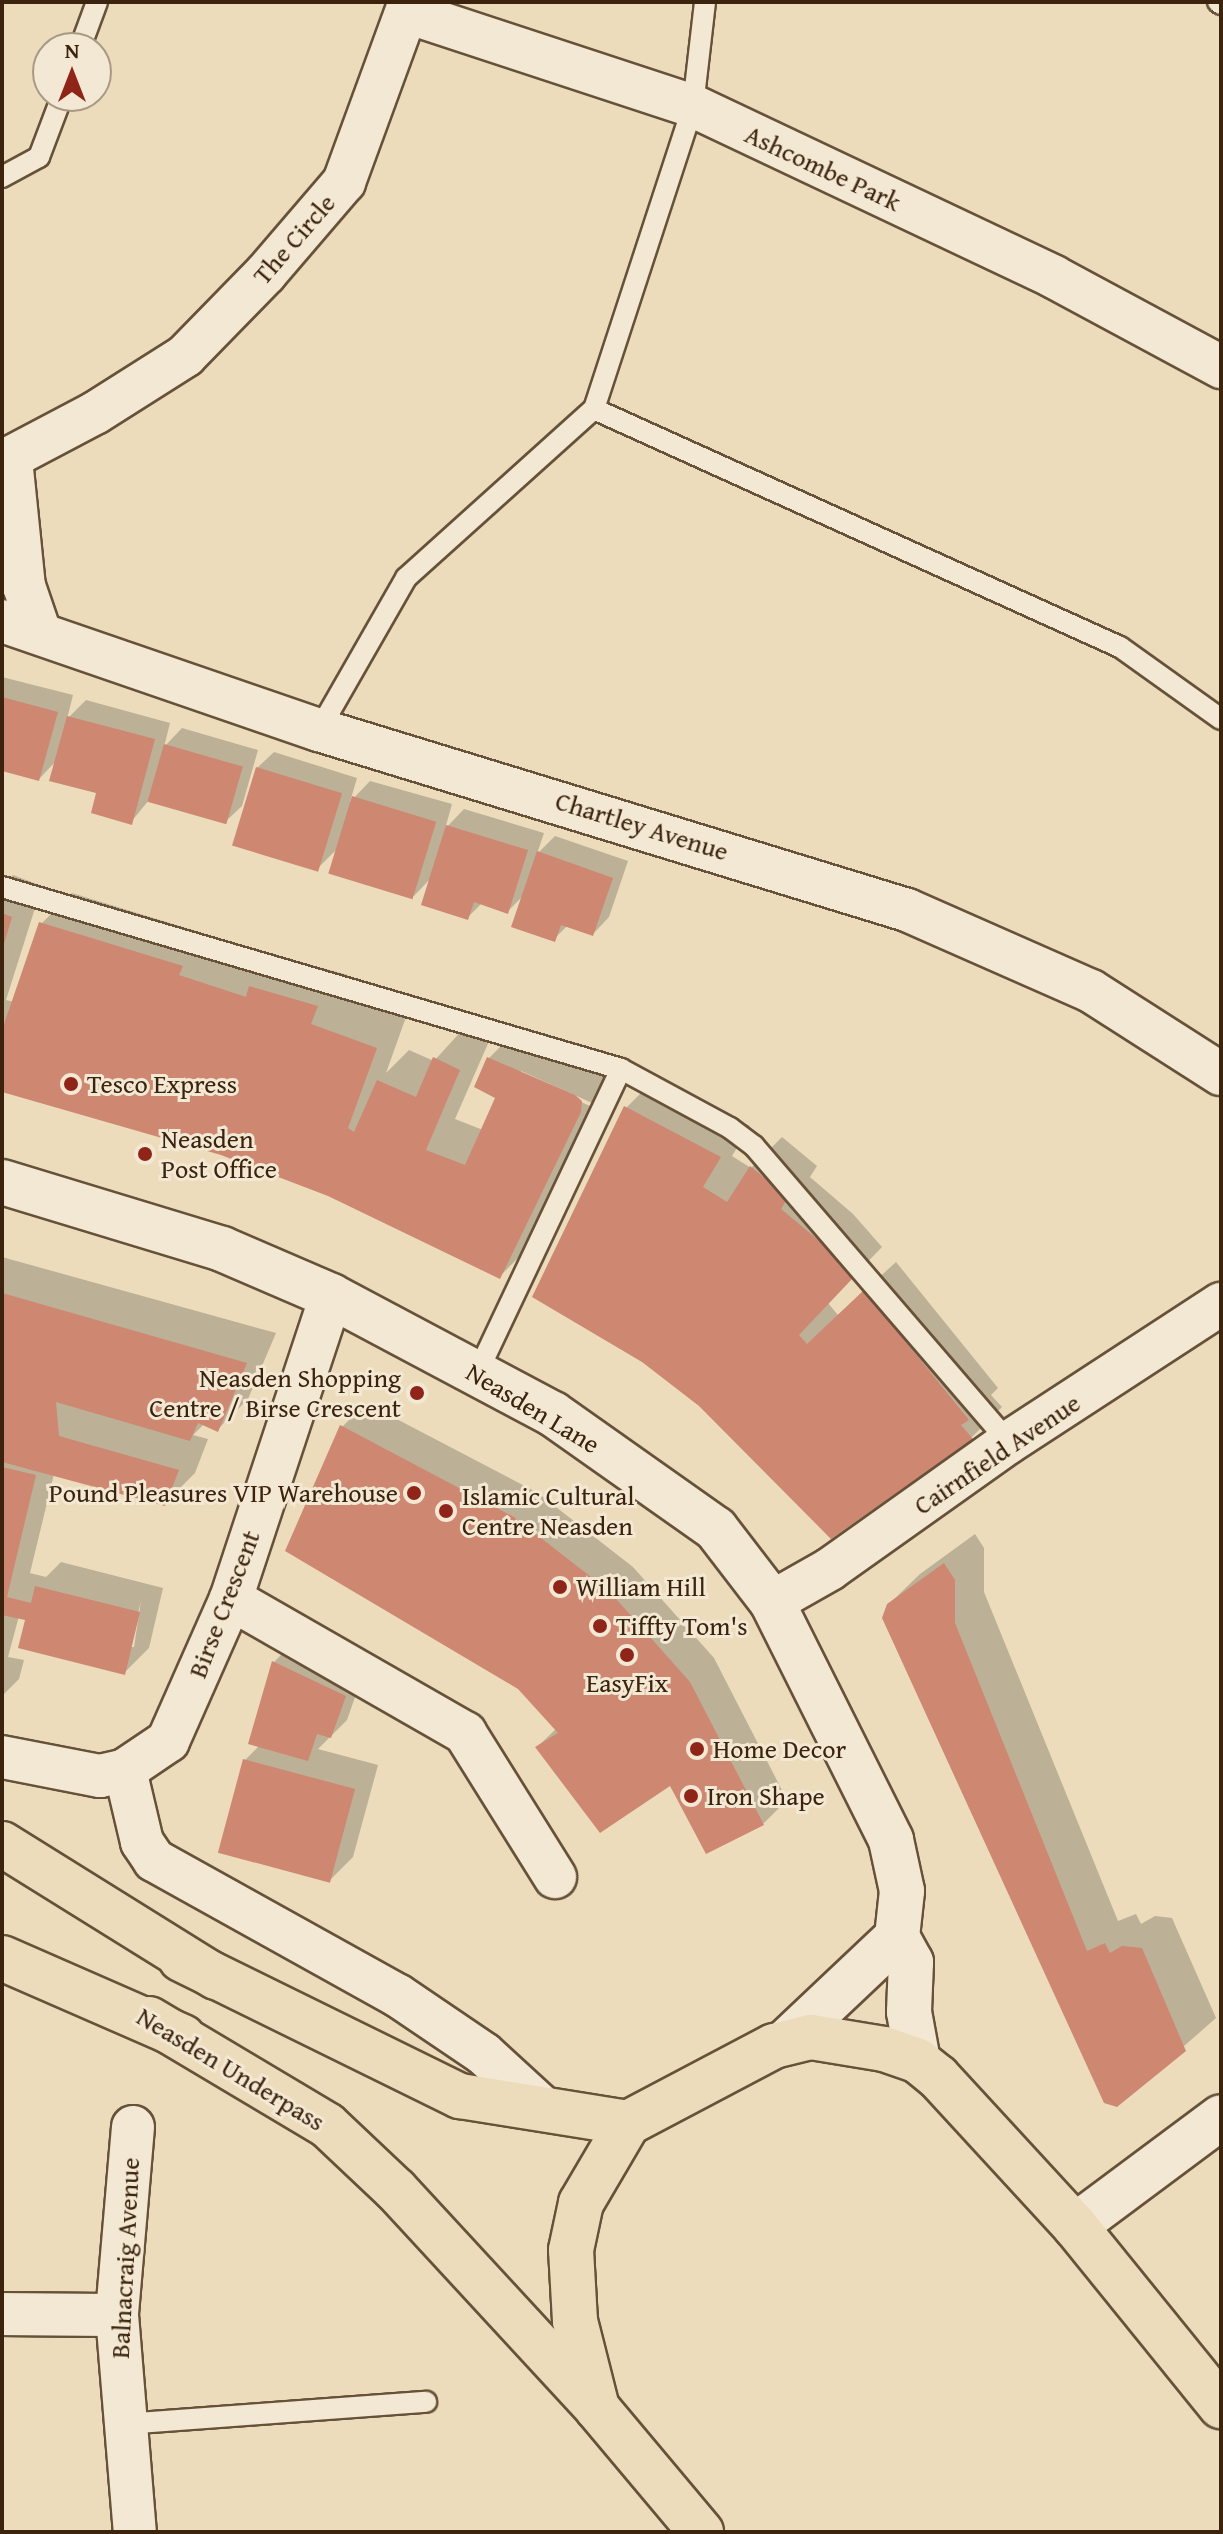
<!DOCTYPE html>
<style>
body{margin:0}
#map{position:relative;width:1223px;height:2534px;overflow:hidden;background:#ecdcbc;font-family:"Gentium Book Plus",serif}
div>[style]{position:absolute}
.shadow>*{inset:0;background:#0003}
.building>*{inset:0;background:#ce8771;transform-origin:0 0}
.roads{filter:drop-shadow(2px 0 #675139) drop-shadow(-2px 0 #675139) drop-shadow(0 2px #675139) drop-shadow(0 -2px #675139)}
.lane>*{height:20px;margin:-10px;padding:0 10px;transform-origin:10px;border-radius:10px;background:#f3e8d3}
.street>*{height:42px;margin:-21px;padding:0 21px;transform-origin:21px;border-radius:21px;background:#f3e8d3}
.secondary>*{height:44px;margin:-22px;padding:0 22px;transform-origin:22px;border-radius:22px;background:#f3e8d3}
.primary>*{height:44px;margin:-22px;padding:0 22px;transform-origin:22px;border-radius:22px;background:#ecdcbc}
.highway>*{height:44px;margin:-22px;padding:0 22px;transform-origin:22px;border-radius:22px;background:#ecdcbc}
.dots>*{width:22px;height:22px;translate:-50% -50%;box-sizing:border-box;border:4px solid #f3e8d3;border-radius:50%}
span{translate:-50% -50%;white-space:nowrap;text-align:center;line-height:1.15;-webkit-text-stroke:6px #f3e8d3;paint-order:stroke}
.street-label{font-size:26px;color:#3b230d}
.poi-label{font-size:26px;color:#3b230d}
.left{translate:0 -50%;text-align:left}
.right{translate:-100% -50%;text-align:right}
.frame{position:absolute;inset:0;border:4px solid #3b230d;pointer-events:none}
.north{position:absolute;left:32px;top:32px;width:80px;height:80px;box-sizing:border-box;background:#f3e8d3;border:2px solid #a99984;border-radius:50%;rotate:0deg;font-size:22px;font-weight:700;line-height:32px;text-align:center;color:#3b230d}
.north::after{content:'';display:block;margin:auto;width:28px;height:36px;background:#8f2418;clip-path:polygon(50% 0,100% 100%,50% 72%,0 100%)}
</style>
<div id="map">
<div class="shadow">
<i style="clip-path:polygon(2px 677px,73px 695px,67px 719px,86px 700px,170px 723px,164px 747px,182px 728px,258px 750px,242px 806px,225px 822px,149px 800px,131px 822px,57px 760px,39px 779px,2px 769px)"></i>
<i style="clip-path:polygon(274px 752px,357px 778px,350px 802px,370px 781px,452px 804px,445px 829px,464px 809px,544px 833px,537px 854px,555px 836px,628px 861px,609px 917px,593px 934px,568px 925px,554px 939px,524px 895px,508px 911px,482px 903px,468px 917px,431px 878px,414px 896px,339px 847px,317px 869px,257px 768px)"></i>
<i style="clip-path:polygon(evenodd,13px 875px,42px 886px,6px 1000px,14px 1002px,41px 924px,72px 893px,212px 936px,208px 944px,272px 966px,281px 957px,348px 975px,340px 993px,406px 1017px,386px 1073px,409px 1050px,434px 1061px,465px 1027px,490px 1039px,455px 1119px,483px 1130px,498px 1097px,488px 1059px,519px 1028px,611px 1070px,530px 1246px,499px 1277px,328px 1194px,222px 1154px,2px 1090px,2px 886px,13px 875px,521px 1071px,592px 1103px,590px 1106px,521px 1075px,521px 1071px)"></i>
<i style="clip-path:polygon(657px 1077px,750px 1126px,732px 1156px,751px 1168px,782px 1137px,817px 1166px,810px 1177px,853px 1214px,882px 1247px,828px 1303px,838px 1315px,896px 1262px,998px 1388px,991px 1395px,1002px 1407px,972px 1437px,831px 1536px,626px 1108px)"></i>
<i style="clip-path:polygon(evenodd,2px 1257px,276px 1333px,248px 1399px,217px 1430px,204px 1424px,193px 1435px,208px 1439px,195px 1473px,164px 1504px,54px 1474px,30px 1573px,46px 1577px,61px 1562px,163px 1588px,149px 1648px,125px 1672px,19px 1616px,8px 1657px,24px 1660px,19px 1679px,2px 1696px,2px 1257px,141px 1601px,134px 1647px,130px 1647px,141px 1601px)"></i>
<i style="clip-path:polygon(366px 1403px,538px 1493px,633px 1567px,714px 1658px,787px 1800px,763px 1824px,671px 1783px,537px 1747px,557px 1728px,342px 1427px)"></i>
<i style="clip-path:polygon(975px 1534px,984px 1548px,984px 1592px,1118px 1921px,1136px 1914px,1141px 1924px,1155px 1916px,1172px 1918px,1216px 2018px,1117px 2105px,888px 1605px,920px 1574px)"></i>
<i style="clip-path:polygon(290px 1646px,361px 1680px,347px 1720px,318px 1749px,378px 1765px,353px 1857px,329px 1881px,245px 1760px,260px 1745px,274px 1662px)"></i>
</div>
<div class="building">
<i style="clip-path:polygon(2px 697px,58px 712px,39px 781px,2px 771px)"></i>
<i style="clip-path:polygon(67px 716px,155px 739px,132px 825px,91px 813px,96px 793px,49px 781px)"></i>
<i style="left:164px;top:744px;width:82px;height:60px;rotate:16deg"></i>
<i style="left:256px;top:767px;width:90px;height:82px;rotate:17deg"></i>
<i style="left:352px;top:796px;width:88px;height:81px;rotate:17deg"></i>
<i style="clip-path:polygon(446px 825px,528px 850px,508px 914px,474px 902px,468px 920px,421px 905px)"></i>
<i style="clip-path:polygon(537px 851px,613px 878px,593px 936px,561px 925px,555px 942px,511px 927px)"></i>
<i style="clip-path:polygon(2px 913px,12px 917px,3px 947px,2px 947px)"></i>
<i style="clip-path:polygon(39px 922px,183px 966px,179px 975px,246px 997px,249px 986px,318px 1006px,311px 1024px,377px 1048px,348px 1128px,354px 1132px,377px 1080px,416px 1097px,433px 1057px,460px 1070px,426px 1150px,465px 1165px,495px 1098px,474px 1087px,487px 1057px,575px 1095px,582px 1101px,581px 1112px,500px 1279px,328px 1196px,221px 1155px,2px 1092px,2px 1030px)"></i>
<i style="clip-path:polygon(624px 1106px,721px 1157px,703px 1187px,727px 1202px,750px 1166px,788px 1197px,781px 1209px,823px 1244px,852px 1279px,799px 1335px,807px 1344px,864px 1290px,969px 1420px,961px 1425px,973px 1439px,831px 1539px,699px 1406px,642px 1362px,532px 1297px)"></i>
<i style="clip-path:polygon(2px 1293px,247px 1363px,218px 1432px,198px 1423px,190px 1441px,56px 1402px,59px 1436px,179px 1470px,165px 1506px,2px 1462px)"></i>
<i style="clip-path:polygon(340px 1425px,514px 1517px,609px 1591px,690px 1682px,764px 1825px,706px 1854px,670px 1786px,600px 1833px,535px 1747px,558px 1733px,518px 1689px,285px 1551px)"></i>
<i style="clip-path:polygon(2px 1467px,36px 1475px,7px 1597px,31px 1603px,35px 1586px,140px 1612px,125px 1675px,18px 1648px,25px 1620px,2px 1615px)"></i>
<i style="clip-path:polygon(944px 1563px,955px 1580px,955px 1623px,1087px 1951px,1105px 1943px,1110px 1953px,1122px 1946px,1142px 1948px,1186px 2051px,1117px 2107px,1104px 2103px,882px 1618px,887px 1604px)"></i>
<i style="clip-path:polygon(272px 1661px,346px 1696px,331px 1738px,317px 1734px,308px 1761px,248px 1744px)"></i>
<i style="left:243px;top:1759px;width:116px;height:97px;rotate:15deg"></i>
</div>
<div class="roads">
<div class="lane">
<i style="left:1218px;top:2px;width:4px;rotate:34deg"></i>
<i style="left:80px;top:48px;width:49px;rotate:-69.7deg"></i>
<i style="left:2px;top:177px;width:42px;rotate:-28.4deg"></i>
<i style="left:39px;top:157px;width:65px;rotate:-69.3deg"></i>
<i style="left:594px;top:409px;width:577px;rotate:24.35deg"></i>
<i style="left:1120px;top:647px;width:124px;rotate:35.5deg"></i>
<i style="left:319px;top:730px;width:175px;rotate:-60.2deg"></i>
<i style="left:406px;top:578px;width:253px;rotate:-42deg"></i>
<i style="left:594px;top:409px;width:319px;rotate:-71.9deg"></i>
<i style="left:693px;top:106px;width:105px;rotate:-83.4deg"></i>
<i style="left:2px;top:887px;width:645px;rotate:16.38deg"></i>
<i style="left:621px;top:1069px;width:336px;rotate:115.3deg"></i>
<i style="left:621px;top:1069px;width:124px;rotate:28.4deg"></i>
<i style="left:730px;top:1128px;width:30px;rotate:37deg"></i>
<i style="left:754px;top:1146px;width:391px;rotate:49.3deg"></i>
<i style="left:124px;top:2424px;width:303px;rotate:-4.2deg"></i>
</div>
<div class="street">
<i style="left:407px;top:12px;width:301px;rotate:18.2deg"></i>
<i style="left:693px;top:106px;width:399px;rotate:25.3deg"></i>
<i style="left:1054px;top:277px;width:190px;rotate:28.3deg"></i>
<i style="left:11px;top:459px;width:128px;rotate:84.2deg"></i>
<i style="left:24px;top:586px;width:50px;rotate:71.2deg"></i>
<i style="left:2px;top:462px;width:105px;rotate:-27.8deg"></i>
<i style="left:95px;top:413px;width:107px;rotate:-32.3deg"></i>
<i style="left:185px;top:356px;width:116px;rotate:-45.7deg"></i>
<i style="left:266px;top:273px;width:120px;rotate:-49.4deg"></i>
<i style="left:344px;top:182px;width:192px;rotate:-69.9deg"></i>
<i style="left:2px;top:621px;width:335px;rotate:19deg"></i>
<i style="left:319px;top:730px;width:615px;rotate:17.02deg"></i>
<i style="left:907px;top:910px;width:201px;rotate:23.8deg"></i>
<i style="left:1091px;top:991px;width:154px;rotate:32.6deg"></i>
<i style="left:231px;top:1599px;width:270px;rotate:29.8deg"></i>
<i style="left:465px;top:1733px;width:170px;rotate:58deg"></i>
<i style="left:772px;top:1602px;width:67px;rotate:-29.6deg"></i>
<i style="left:830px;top:1569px;width:219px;rotate:-35.4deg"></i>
<i style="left:1009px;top:1442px;width:253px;rotate:-33.1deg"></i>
<i style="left:2px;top:1757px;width:100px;rotate:11deg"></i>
<i style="left:100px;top:1776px;width:26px;rotate:-13deg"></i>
<i style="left:125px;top:1770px;width:52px;rotate:-34deg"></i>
<i style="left:168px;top:1741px;width:155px;rotate:-66.1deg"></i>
<i style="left:231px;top:1599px;width:319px;rotate:-71.7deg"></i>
<i style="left:125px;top:1770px;width:74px;rotate:76.7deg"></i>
<i style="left:142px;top:1842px;width:22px;rotate:56deg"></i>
<i style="left:154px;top:1860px;width:278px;rotate:29.1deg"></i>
<i style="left:397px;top:1995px;width:105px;rotate:34.1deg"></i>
<i style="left:484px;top:2054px;width:81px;rotate:42.5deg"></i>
<i style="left:133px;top:2127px;width:189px;rotate:94.9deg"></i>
<i style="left:117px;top:2315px;width:218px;rotate:85.3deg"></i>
<i style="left:2px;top:2314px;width:115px;rotate:0.5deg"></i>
</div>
<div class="secondary">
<i style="left:2px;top:1182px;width:230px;rotate:16.9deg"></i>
<i style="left:222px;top:1249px;width:119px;rotate:23.3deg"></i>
<i style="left:331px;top:1296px;width:251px;rotate:28deg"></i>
<i style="left:553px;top:1414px;width:199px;rotate:35.2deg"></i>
<i style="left:716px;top:1529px;width:92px;rotate:52.5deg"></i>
<i style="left:772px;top:1602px;width:266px;rotate:63.4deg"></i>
<i style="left:891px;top:1840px;width:52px;rotate:77.8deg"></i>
<i style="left:902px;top:1891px;width:46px;rotate:96.2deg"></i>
<i style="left:897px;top:1937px;width:29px;rotate:61deg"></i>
<i style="left:911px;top:1962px;width:50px;rotate:92.3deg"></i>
<i style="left:909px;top:2012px;width:50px;rotate:79.6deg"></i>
<i style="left:788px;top:2040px;width:150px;rotate:-43.4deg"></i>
<i style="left:1075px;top:2226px;width:182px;rotate:-36.7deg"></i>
</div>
<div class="primary">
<i style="left:181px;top:1959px;width:311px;rotate:26.2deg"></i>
<i style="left:460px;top:2096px;width:170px;rotate:9.1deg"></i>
<i style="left:149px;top:2019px;width:207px;rotate:30.8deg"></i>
<i style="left:327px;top:2125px;width:95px;rotate:43.3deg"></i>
<i style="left:396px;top:2190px;width:297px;rotate:47.3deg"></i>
<i style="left:597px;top:2408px;width:162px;rotate:50deg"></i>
<i style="left:597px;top:2408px;width:90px;rotate:-104.2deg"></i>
<i style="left:575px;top:2321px;width:71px;rotate:-93.2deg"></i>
<i style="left:571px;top:2250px;width:48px;rotate:-78deg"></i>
<i style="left:581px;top:2203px;width:93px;rotate:-59.6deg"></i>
<i style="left:628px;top:2123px;width:165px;rotate:-27.8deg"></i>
<i style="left:774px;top:2046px;width:38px;rotate:-14deg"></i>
<i style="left:811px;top:2037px;width:74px;rotate:9.3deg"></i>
<i style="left:884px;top:2049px;width:36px;rotate:19deg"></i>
<i style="left:918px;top:2061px;width:26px;rotate:39deg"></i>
<i style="left:938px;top:2077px;width:202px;rotate:47.4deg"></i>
<i style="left:1075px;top:2226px;width:232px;rotate:51deg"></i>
</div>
<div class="highway">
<i style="left:2px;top:1844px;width:252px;rotate:31.9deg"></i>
<i style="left:2px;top:1958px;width:197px;rotate:23.6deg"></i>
</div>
</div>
<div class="dots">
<i style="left:71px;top:1084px;background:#8f2418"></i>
<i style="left:145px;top:1154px;background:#8f2418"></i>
<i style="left:417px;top:1393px;background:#8f2418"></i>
<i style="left:414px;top:1493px;background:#8f2418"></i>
<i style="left:446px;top:1511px;background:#8f2418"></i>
<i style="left:560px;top:1587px;background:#8f2418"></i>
<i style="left:600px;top:1626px;background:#8f2418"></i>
<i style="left:627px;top:1655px;background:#8f2418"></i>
<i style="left:697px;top:1749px;background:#8f2418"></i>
<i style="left:691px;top:1796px;background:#8f2418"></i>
</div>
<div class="street-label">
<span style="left:823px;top:168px;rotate:25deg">Ashcombe Park</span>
<span style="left:294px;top:239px;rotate:-49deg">The Circle</span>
<span style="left:642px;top:826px;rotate:17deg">Chartley Avenue</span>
<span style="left:533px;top:1408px;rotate:31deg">Neasden Lane</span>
<span style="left:997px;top:1454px;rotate:-34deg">Cairnfield Avenue</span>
<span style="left:224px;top:1604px;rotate:-69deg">Birse Crescent</span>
<span style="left:231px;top:2069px;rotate:31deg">Neasden Underpass</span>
<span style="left:125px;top:2258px;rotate:-87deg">Balnacraig Avenue</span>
</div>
<div class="poi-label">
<span class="left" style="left:87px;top:1084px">Tesco Express</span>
<span class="left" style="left:161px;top:1154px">Neasden<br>Post Office</span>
<span class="right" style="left:401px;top:1393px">Neasden Shopping<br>Centre / Birse Crescent</span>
<span class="right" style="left:398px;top:1493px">Pound Pleasures VIP Warehouse</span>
<span class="left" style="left:462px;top:1511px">Islamic Cultural<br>Centre Neasden</span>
<span class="left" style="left:576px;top:1587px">William Hill</span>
<span class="left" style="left:616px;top:1626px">Tiffty Tom's</span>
<span style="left:627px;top:1683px">EasyFix</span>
<span class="left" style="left:713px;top:1749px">Home Decor</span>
<span class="left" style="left:707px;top:1796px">Iron Shape</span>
</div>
<div class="frame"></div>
<div class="north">N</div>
</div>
